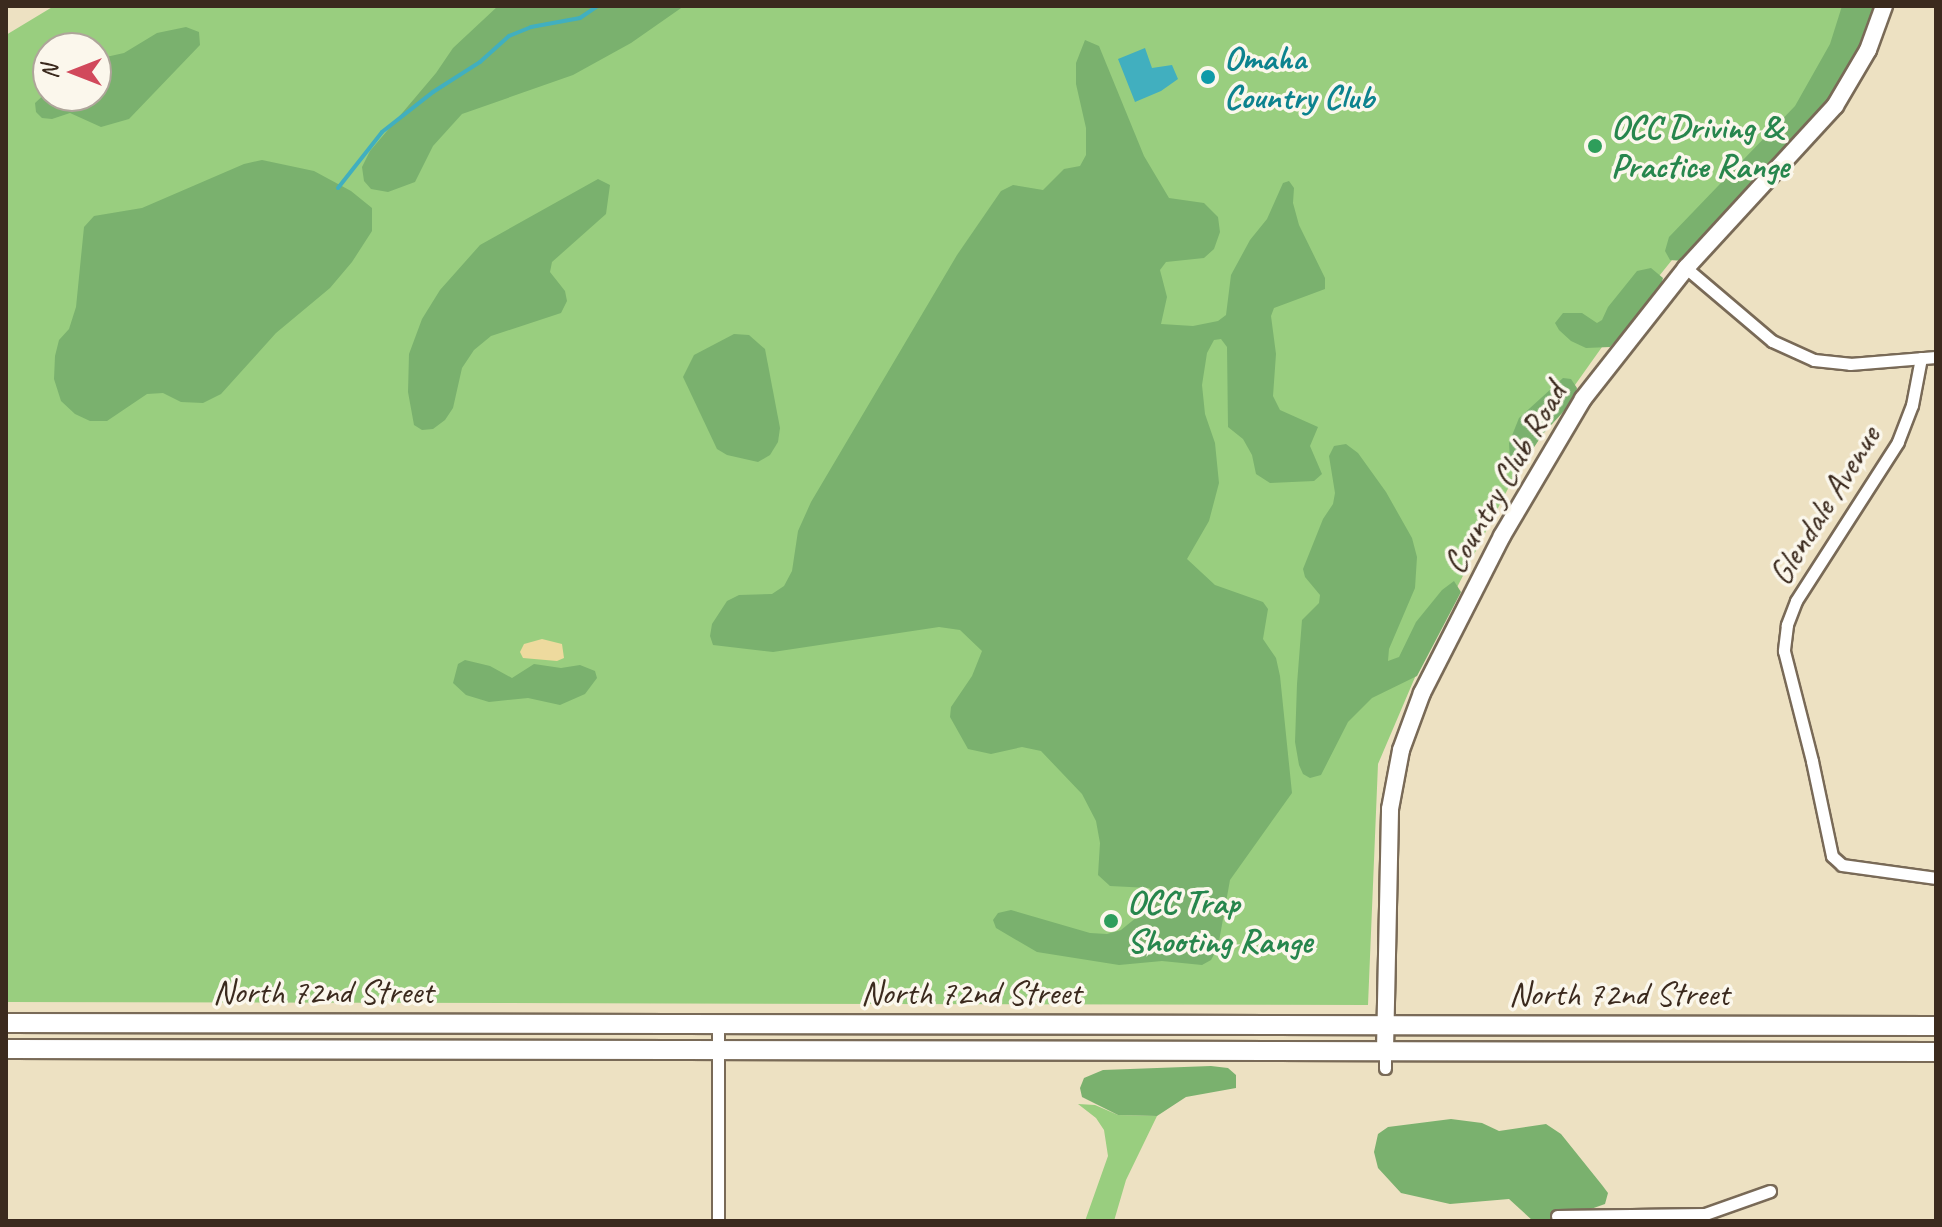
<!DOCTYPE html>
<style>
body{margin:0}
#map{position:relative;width:1942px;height:1227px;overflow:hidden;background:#ede1c2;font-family:Caveat,sans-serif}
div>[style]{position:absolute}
.green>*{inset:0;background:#99ce7f}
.forest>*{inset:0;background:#7ab16e}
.sand>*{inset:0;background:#eeda9e}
.water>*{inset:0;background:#41afbf}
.stream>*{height:4px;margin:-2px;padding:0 2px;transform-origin:2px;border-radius:2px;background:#41afbf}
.roads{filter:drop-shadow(2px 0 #796a57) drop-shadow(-2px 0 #796a57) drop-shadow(0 2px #796a57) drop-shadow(0 -2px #796a57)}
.street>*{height:11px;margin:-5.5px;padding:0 5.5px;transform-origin:5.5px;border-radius:5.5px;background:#fff}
.secondary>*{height:16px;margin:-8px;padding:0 8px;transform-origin:8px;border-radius:8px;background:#fff}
.primary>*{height:18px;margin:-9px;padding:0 9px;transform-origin:9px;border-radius:9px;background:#fff}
.dots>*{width:22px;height:22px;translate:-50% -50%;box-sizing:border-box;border:4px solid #fbf7ec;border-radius:50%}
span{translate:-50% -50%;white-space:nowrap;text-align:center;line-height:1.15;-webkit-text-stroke:7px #fbf7ec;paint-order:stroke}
.culture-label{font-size:34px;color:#0d838f;font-weight:700}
.left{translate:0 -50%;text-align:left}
.leisure-label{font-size:34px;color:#27864d;font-weight:700}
.street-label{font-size:34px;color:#3b2a1e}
.frame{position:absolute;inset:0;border:8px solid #3b2a1e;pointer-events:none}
.north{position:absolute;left:32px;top:32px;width:80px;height:80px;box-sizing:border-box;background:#fbf7ec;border:2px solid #aea59a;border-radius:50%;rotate:270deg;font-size:22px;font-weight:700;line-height:32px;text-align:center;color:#3b2a1e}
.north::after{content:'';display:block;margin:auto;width:28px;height:36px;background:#d1495b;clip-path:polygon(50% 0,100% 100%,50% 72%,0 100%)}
</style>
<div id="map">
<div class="green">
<i style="clip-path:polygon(evenodd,54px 6px,1869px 6px,1865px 20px,1602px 347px,1570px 392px,1513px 479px,1436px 628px,1378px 764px,1368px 1005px,6px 1002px,6px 35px,54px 6px,48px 48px,96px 48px,96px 96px,48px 96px,48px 48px)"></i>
<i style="clip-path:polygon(1078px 1104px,1095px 1105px,1118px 1115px,1157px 1116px,1126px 1180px,1114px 1221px,1085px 1221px,1108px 1156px,1104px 1130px,1096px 1118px)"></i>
</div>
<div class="forest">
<i style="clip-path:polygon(498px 6px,684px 6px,631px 43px,573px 75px,462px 114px,433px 146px,415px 182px,388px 192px,371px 189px,364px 181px,362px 167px,370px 151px,436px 73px,453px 48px)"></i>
<i style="clip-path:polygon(1842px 6px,1879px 6px,1870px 32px,1831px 103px,1684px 261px,1670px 260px,1665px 251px,1669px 237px,1795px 106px,1830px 44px)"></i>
<i style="clip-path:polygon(186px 27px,199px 32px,200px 45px,129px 119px,101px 127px,70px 113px,52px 119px,42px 118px,36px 112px,35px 103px,48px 91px,48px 96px,96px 96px,96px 67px,106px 57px,124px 53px,157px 33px)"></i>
<i style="clip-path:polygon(1085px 40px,1099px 46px,1144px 156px,1169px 198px,1204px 203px,1218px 217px,1220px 232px,1214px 249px,1204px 258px,1166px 262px,1160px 270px,1167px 297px,1161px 324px,1193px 326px,1218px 321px,1226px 315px,1231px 275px,1250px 240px,1267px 219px,1283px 183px,1289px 181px,1294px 188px,1293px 203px,1299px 225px,1325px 278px,1325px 289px,1274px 308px,1271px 316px,1276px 354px,1273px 396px,1280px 410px,1318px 427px,1310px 446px,1322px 474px,1314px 481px,1270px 483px,1256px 474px,1252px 455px,1243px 439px,1228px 427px,1227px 347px,1221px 339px,1214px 340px,1207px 353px,1202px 385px,1205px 414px,1215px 443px,1219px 483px,1209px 521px,1187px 559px,1215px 585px,1263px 602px,1268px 609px,1263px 639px,1276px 658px,1280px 676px,1292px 793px,1230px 880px,1218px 947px,1211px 960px,1202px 965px,1162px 961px,1119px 965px,1037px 952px,996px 928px,993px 920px,998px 913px,1011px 910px,1090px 933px,1107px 934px,1121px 930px,1153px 904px,1154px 894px,1149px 888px,1110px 886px,1098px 875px,1100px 843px,1096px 821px,1082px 794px,1041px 751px,1022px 747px,991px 754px,968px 749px,950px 717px,951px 707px,972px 676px,982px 651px,960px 630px,939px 627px,773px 652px,713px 645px,710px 636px,712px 624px,727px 601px,739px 595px,772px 594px,784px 586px,792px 571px,798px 531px,811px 502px,957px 255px,1001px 191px,1013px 185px,1043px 190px,1064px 169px,1080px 166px,1086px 155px,1086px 128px,1076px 84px,1076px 63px)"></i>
<i style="clip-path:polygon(262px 160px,314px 171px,351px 191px,372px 208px,372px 231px,352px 262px,330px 288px,276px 333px,221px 394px,203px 403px,181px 402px,163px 393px,147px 394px,107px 421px,90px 421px,75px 414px,61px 401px,54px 379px,55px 356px,59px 340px,69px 329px,76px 307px,84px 227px,94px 216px,142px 208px,244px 164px)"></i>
<i style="clip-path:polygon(598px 179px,610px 185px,606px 214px,552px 262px,550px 272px,565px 291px,567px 301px,561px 313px,491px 336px,474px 350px,462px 368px,453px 408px,445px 420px,433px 429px,422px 430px,414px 425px,408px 392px,409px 354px,422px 319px,440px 290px,480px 245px)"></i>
<i style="clip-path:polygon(1651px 268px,1663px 278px,1659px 293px,1610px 347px,1586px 348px,1571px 341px,1559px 330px,1555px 323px,1563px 313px,1582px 313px,1597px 323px,1602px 320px,1608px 307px,1637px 271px)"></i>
<i style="clip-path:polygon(734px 334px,749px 335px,765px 349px,780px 428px,778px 442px,770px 455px,758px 462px,727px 455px,717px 449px,683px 377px,694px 355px)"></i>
<i style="clip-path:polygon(1563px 378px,1571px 379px,1577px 388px,1575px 399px,1542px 435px,1525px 461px,1510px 460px,1509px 443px,1519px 418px)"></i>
<i style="clip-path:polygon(1346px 444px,1358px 453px,1386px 492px,1412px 538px,1417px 557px,1415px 588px,1389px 649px,1388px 661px,1399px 657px,1416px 622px,1442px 590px,1454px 581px,1461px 592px,1417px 676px,1372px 698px,1348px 722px,1321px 775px,1310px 778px,1303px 774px,1299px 765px,1295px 742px,1297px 684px,1302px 620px,1319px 603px,1320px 595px,1305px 577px,1303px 569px,1323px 519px,1333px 504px,1335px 493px,1329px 456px,1334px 446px)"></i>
<i style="clip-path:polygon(465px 660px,490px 666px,512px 678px,534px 664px,561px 668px,580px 665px,595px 671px,597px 678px,585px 694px,560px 705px,528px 698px,489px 702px,466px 695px,453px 683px,458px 664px)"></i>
<i style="clip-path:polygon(1211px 1066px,1228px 1068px,1236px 1075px,1236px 1088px,1186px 1097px,1157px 1116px,1118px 1115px,1082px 1097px,1080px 1088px,1084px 1078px,1103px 1070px)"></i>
<i style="clip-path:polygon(1451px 1119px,1482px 1123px,1499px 1131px,1546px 1124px,1561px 1134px,1602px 1185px,1608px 1193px,1605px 1204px,1588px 1210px,1554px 1210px,1554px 1221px,1533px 1221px,1509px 1199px,1450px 1204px,1401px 1193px,1378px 1168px,1374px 1152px,1378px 1134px,1388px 1127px)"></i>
</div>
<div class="sand">
<i style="clip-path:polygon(542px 639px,562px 644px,564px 658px,557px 661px,523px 658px,520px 652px,524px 644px)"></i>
</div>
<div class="water">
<i style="clip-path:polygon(1145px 48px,1152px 68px,1172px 65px,1178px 79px,1161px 91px,1135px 102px,1118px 59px)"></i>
</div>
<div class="stream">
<i style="left:338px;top:188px;width:71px;rotate:-51.8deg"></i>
<i style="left:382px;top:132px;width:65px;rotate:-38.1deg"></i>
<i style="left:433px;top:92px;width:56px;rotate:-32.6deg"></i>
<i style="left:480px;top:62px;width:39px;rotate:-42deg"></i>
<i style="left:509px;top:36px;width:24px;rotate:-22deg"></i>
<i style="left:531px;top:27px;width:50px;rotate:-10.4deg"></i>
<i style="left:580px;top:18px;width:22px;rotate:-34deg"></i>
</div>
<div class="roads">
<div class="street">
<i style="left:1686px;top:268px;width:113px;rotate:40.3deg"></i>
<i style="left:1772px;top:341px;width:46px;rotate:24.3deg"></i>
<i style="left:1814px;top:360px;width:36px;rotate:6deg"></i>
<i style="left:1850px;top:364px;width:86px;rotate:-4.7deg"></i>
<i style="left:1921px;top:358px;width:48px;rotate:100.8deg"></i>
<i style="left:1912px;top:405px;width:40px;rotate:111deg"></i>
<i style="left:1898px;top:442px;width:189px;rotate:122.7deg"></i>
<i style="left:1796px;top:601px;width:26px;rotate:111deg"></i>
<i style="left:1787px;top:625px;width:26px;rotate:97deg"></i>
<i style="left:1784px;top:651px;width:114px;rotate:75.7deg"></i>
<i style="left:1812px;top:761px;width:97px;rotate:78.1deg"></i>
<i style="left:1832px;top:856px;width:13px;rotate:42deg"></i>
<i style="left:1842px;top:865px;width:95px;rotate:7.9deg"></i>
<i style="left:718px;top:1024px;width:197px;rotate:90deg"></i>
<i style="left:1385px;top:1068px;width:18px;rotate:-90deg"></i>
<i style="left:1557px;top:1216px;width:148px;rotate:-0.8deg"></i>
<i style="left:1705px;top:1214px;width:69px;rotate:-19.5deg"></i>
</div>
<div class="secondary">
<i style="left:1385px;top:1050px;width:241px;rotate:-88.8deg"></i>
<i style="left:1390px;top:809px;width:60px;rotate:-79.4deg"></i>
<i style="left:1401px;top:750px;width:61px;rotate:-69.8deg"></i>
<i style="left:1422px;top:693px;width:176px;rotate:-63deg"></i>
<i style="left:1502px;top:536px;width:159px;rotate:-59.4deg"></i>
<i style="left:1583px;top:399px;width:167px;rotate:-51.8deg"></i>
<i style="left:1686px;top:268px;width:220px;rotate:-47.4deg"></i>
<i style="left:1835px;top:106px;width:65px;rotate:-59.5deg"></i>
<i style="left:1868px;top:50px;width:47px;rotate:-70deg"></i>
</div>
<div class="primary">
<i style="left:6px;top:1023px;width:1930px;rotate:0.09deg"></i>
<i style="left:6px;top:1049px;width:1930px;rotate:0.09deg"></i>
</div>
</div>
<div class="dots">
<i style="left:1208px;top:77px;background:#0f9aa8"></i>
<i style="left:1595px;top:146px;background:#2e9e5b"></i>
<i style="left:1111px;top:921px;background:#2e9e5b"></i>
</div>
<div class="culture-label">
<span class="left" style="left:1224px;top:77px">Omaha<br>Country Club</span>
</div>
<div class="leisure-label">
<span class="left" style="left:1611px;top:146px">OCC Driving &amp;<br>Practice Range</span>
<span class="left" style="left:1127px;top:921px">OCC Trap<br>Shooting Range</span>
</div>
<div class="street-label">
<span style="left:1504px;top:478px;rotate:-60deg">Country Club Road</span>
<span style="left:1824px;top:505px;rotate:-58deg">Glendale Avenue</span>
<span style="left:323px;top:992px">North 72nd Street</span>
<span style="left:971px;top:993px">North 72nd Street</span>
<span style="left:1619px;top:994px">North 72nd Street</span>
</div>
<div class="frame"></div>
<div class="north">N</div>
</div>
